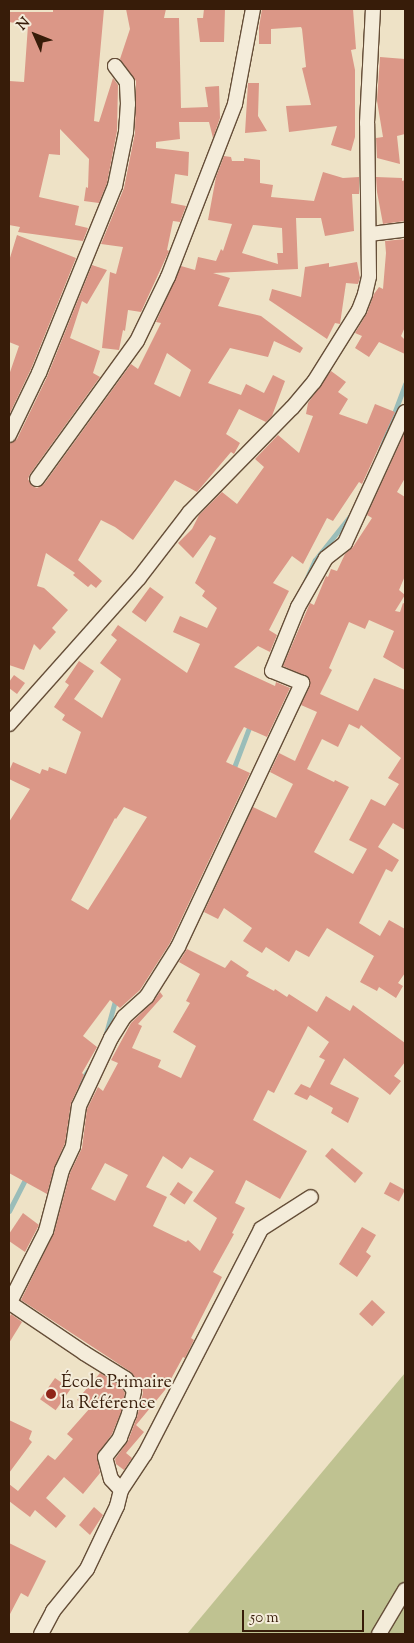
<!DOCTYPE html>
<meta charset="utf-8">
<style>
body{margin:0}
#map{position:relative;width:414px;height:1643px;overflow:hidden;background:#eee2c6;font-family:"Sorts Mill Goudy",serif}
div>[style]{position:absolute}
.green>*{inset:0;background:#bfc291}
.stream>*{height:5px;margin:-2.5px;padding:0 2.5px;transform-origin:2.5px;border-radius:2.5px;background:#9abdb9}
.building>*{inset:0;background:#db9787;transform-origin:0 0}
.roads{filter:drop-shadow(1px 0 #654e38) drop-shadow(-1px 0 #654e38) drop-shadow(0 1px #654e38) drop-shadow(0 -1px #654e38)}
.street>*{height:14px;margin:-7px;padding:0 7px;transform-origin:7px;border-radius:7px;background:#f4ecda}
.dots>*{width:14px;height:14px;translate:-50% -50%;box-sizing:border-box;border:2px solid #f4ecda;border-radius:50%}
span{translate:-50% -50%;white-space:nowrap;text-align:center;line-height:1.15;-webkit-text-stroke:4px #f4ecda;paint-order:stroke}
.poi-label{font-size:18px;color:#371c09}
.left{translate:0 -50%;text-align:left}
.frame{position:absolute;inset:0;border:10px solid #371c09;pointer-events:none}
.north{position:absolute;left:10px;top:10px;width:50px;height:50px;-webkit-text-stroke:4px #f4ecda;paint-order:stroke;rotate:314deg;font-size:14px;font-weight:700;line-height:20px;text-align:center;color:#371c09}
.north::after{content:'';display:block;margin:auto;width:18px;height:22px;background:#371c09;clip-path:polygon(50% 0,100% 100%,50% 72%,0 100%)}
.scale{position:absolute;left:242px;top:1610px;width:122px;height:22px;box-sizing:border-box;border:2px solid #371c09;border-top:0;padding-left:6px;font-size:15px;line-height:18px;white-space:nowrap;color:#371c09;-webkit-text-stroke:4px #f4ecda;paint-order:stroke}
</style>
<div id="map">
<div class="green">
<i style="clip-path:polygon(405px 1373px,405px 1634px,187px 1634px,308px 1489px)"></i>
</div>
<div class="stream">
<i style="left:380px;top:451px;width:72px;rotate:-69.5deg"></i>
<i style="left:305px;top:582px;width:24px;rotate:-66deg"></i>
<i style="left:315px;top:560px;width:63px;rotate:-51.5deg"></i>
<i style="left:233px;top:770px;width:48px;rotate:-69.3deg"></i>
<i style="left:105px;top:1037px;width:41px;rotate:-74.6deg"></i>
<i style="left:78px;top:1084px;width:21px;rotate:-53deg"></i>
<i style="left:9px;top:1211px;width:39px;rotate:-63deg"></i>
</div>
<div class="building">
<i style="clip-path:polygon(53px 9px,104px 9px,94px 121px,99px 122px,113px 78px,118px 85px,117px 131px,107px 183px,99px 203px,84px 201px,86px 187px,88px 188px,89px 159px,60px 129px,60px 155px,49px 154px,39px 197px,79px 206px,75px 225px,88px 228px,83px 241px,18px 232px,20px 227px,9px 225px,9px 81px,24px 82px,28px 25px,9px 22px,9px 12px,53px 12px)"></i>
<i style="clip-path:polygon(126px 9px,166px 9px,164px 18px,179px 18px,181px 108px,208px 107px,205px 87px,219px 86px,220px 118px,213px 138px,209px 122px,179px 122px,180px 139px,156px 142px,156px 148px,189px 152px,188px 176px,175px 174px,171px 203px,186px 206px,180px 222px,173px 221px,167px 250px,169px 251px,141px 312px,128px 310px,125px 331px,123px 330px,119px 350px,102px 348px,110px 272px,116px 274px,123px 247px,101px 244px,124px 188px,135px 133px,136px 81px,120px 59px,130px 29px)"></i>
<i style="clip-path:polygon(204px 9px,225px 9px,224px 42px,200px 42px,197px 18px,203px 18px)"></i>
<i style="clip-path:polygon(262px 9px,353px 9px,356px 49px,351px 50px,355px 70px,355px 137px,351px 151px,331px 145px,337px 126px,289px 132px,286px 106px,311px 105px,302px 68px,306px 67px,302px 29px,301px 27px,271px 29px,271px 44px,259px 44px,259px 27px)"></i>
<i style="clip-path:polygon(380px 57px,405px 59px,405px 134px,397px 136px,400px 164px,377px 158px,376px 138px,383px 137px,377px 101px)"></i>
<i style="clip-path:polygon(248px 83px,259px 83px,258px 116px,267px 131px,245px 133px)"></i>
<i style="clip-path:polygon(evenodd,224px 156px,231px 157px,232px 161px,244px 161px,244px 158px,260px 160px,260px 183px,273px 185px,271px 197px,314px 201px,323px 172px,343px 178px,359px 177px,359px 194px,352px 194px,354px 231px,325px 236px,321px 218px,296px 218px,298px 269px,213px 273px,230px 278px,218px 306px,261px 316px,303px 348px,300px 353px,274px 341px,268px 357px,230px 348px,208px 383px,241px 395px,246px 384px,264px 393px,273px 375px,285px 381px,272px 416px,266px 422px,239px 409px,226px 434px,240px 443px,234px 454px,231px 452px,197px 492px,175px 480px,133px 540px,115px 527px,101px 520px,78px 560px,102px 581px,96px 588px,91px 584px,88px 587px,73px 575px,75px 573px,46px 553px,37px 586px,44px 588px,68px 610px,52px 628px,56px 632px,40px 650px,34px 644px,24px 670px,9px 665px,9px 444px,17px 439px,47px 377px,92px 265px,107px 270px,87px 304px,82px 301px,70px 338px,100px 351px,93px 373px,100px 377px,30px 474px,28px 479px,32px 486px,37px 488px,44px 484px,131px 364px,138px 369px,161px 323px,156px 322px,181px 266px,195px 270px,198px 257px,216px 261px,221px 249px,223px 251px,232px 224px,208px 220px,216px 177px,224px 156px,253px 225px,282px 228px,283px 253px,277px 253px,278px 264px,242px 253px,253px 225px,224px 156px,167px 353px,191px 370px,180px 397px,154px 384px,167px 353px)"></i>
<i style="clip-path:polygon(376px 177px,402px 178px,402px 181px,405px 180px,405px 221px,383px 224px,377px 192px)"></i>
<i style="clip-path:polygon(17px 235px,76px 258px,31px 369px,9px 415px,9px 375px,19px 346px,9px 342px,9px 261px)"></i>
<i style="clip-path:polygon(405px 239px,405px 327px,401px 336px,405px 340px,405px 354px,379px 342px,369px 357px,355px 348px,362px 336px,355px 333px,367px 313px,374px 294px,379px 287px,383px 289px,386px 253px,385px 241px)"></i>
<i style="clip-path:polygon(357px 262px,360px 278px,358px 284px,346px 283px,340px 324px,335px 323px,327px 339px,269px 300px,272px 289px,301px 297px,305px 267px,329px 263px,329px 267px)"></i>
<i style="clip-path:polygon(evenodd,331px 371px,346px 382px,338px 392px,348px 399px,339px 414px,367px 424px,375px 404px,395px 412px,362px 484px,359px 482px,333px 521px,327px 518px,303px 564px,292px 556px,273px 583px,289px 591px,269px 630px,277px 635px,270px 652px,258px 646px,234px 667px,275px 686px,276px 682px,290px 688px,267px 737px,244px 727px,239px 736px,226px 762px,250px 773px,170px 943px,140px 990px,120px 1008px,110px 1000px,83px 1036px,97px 1047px,82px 1073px,84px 1075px,71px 1103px,65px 1143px,54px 1168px,47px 1194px,9px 1173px,9px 822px,30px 789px,9px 779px,9px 771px,13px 762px,40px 774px,42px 769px,48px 771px,49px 767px,66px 774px,81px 732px,62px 720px,65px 715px,54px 707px,69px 685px,65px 682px,79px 661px,94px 671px,74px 699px,102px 718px,121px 679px,100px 663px,117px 640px,111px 635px,118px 625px,187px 673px,200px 644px,173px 632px,180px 616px,207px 628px,217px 608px,202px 596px,205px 591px,195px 583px,216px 538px,210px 535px,193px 558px,178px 543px,192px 529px,199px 515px,222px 492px,237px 504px,264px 467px,255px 459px,278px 435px,299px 453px,313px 416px,306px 414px,308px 403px,331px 371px,124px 807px,147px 817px,88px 910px,71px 900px,115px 818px,116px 819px,124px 807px)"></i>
<i style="clip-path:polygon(evenodd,405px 432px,405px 478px,397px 492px,405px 497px,405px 576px,399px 590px,405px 595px,395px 611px,400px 612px,403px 603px,405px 604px,405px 670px,383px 657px,394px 631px,369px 620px,365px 629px,349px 622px,329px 668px,332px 670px,320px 694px,358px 711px,374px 678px,405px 690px,405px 830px,393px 823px,378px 847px,399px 860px,392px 872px,386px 869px,359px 923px,380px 936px,389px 920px,405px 929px,405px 973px,398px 983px,403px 986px,396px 998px,379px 987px,377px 991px,360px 982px,374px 956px,327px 928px,309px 957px,296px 950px,289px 962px,266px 947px,262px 953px,243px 941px,252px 928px,224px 908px,218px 919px,204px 912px,253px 807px,276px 818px,293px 784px,270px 772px,279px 753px,295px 761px,317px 712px,301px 705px,310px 686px,309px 678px,283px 666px,310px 603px,314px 605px,326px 576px,328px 577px,331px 569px,337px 571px,345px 554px,353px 547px,372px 518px,367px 515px,405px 432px,349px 724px,359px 729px,361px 725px,401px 758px,388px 778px,399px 784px,385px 806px,371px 799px,349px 840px,367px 849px,353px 874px,314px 852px,349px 787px,335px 780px,334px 782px,307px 769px,322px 739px,338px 747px,349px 724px)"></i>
<i style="left:150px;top:587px;width:17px;height:31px;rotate:36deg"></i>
<i style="clip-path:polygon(14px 675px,25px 683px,17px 694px,9px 688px,9px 682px)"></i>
<i style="clip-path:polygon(evenodd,187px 949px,225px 968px,231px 960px,249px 972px,246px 976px,274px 991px,275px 989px,287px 997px,289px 994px,317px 1012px,326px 996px,350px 1011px,353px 1005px,405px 1043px,405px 1062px,394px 1076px,401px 1081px,390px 1095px,344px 1058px,330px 1084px,359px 1098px,348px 1123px,331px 1113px,333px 1108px,310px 1095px,307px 1100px,294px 1094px,301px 1084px,310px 1088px,325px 1060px,319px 1057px,329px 1042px,308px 1026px,274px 1093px,268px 1090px,253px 1120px,307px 1151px,280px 1199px,246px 1180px,235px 1203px,245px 1208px,232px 1233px,234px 1234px,213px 1272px,222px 1277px,191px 1338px,194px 1340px,185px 1358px,183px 1357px,165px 1390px,136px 1425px,144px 1432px,126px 1453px,132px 1458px,124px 1470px,116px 1464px,115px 1459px,128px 1441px,137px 1417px,143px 1393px,141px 1386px,131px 1372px,21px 1300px,54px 1233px,70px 1173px,82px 1148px,87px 1109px,98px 1087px,103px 1091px,118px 1063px,111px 1060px,131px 1023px,153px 1002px,160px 992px,163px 996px,138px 1024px,142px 1026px,132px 1048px,161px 1060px,158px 1067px,181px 1078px,196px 1046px,173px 1032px,190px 1003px,186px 1001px,200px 974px,179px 962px,187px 949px,163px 1156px,182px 1169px,190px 1157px,214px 1171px,193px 1201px,217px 1218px,200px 1251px,188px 1240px,186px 1242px,153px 1226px,167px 1197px,146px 1187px,163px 1156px,187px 949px,105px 1163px,128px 1175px,115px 1201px,91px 1189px,105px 1163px)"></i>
<i style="clip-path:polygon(332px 1148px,363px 1173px,355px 1183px,325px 1156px)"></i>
<i style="left:178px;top:1182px;width:18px;height:15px;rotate:34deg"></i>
<i style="left:390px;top:1182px;width:17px;height:13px;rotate:28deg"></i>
<i style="clip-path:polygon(23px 1213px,39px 1225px,25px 1252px,9px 1241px,9px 1234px)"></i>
<i style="clip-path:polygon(362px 1227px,376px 1235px,366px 1252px,371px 1256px,357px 1277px,339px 1264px)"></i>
<i style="left:372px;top:1300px;width:18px;height:19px;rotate:43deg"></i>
<i style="clip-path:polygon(11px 1314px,22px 1322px,9px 1343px,9px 1318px)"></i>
<i style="clip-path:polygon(100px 1373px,120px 1385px,125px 1393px,121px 1412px,112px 1434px,97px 1455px,100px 1473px,83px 1494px,64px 1477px,46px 1498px,66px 1516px,56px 1528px,35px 1510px,30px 1517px,9px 1501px,9px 1484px,18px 1491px,48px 1455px,55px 1460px,73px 1439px,67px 1434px,90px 1408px,77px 1400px)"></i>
<i style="left:55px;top:1378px;width:19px;height:26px;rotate:35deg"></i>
<i style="clip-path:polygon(9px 1420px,32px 1431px,29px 1439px,32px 1442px,9px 1473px)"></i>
<i style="clip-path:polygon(94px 1507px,103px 1515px,90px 1535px,79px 1525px)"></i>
<i style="clip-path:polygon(9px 1543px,46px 1561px,28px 1597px,21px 1593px,9px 1616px)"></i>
</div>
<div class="roads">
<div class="street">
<i style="left:370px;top:234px;width:35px;rotate:-7deg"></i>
<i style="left:9px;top:435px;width:69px;rotate:-64.2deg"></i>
<i style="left:39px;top:373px;width:202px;rotate:-67.9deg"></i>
<i style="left:115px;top:186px;width:55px;rotate:-78.5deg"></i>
<i style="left:126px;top:132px;width:28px;rotate:-86deg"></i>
<i style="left:128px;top:104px;width:22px;rotate:-93deg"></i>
<i style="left:127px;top:82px;width:20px;rotate:-127deg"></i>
<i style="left:37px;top:479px;width:170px;rotate:-54.1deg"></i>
<i style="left:137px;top:341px;width:71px;rotate:-64.2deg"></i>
<i style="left:168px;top:277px;width:186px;rotate:-68.8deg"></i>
<i style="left:235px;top:104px;width:97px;rotate:-79.3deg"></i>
<i style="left:9px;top:724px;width:195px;rotate:-48.3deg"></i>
<i style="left:139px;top:578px;width:82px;rotate:-52.4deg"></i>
<i style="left:189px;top:513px;width:147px;rotate:-45.6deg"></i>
<i style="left:292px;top:408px;width:34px;rotate:-50deg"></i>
<i style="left:314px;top:382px;width:85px;rotate:-58deg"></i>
<i style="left:359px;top:310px;width:17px;rotate:-69deg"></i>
<i style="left:365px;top:294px;width:18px;rotate:-77deg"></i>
<i style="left:369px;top:276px;width:153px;rotate:-90.7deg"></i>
<i style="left:367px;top:123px;width:114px;rotate:-87deg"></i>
<i style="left:10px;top:1303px;width:89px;rotate:34deg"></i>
<i style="left:84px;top:1353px;width:49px;rotate:31.8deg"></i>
<i style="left:126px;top:1379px;width:14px;rotate:56deg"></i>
<i style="left:134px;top:1391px;width:24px;rotate:102deg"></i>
<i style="left:129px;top:1414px;width:26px;rotate:111deg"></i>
<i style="left:120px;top:1438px;width:24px;rotate:128deg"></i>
<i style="left:105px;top:1457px;width:23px;rotate:75deg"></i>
<i style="left:111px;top:1479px;width:15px;rotate:48deg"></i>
<i style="left:9px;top:1304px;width:82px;rotate:-63.1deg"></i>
<i style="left:46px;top:1231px;width:63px;rotate:-75.3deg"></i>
<i style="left:62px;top:1170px;width:26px;rotate:-65deg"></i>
<i style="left:73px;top:1146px;width:40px;rotate:-81.5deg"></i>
<i style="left:79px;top:1106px;width:75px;rotate:-64.8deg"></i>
<i style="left:111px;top:1038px;width:25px;rotate:-58deg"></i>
<i style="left:124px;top:1017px;width:31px;rotate:-42deg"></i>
<i style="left:147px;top:996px;width:58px;rotate:-57.7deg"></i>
<i style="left:178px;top:947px;width:292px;rotate:-64.8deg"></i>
<i style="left:302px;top:683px;width:32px;rotate:-158deg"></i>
<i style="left:272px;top:671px;width:69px;rotate:-67.9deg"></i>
<i style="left:298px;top:607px;width:56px;rotate:-60.3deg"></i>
<i style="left:326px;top:558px;width:24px;rotate:-38deg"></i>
<i style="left:345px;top:543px;width:144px;rotate:-65.4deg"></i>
<i style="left:41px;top:1634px;width:26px;rotate:-62deg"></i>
<i style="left:53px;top:1611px;width:54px;rotate:-51deg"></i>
<i style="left:87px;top:1569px;width:70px;rotate:-64.5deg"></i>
<i style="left:117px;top:1506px;width:16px;rotate:-76deg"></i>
<i style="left:121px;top:1490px;width:43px;rotate:-56.3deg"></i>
<i style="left:145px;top:1454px;width:253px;rotate:-62.7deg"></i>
<i style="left:261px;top:1229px;width:59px;rotate:-32.6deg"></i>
<i style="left:379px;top:1634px;width:51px;rotate:-59.4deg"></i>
</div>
</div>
<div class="dots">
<i style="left:51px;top:1394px;background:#8f2418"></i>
</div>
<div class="poi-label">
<span class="left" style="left:61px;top:1394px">École Primaire<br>la Référence</span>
</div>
<div class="frame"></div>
<div class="north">N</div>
<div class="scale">50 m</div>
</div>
